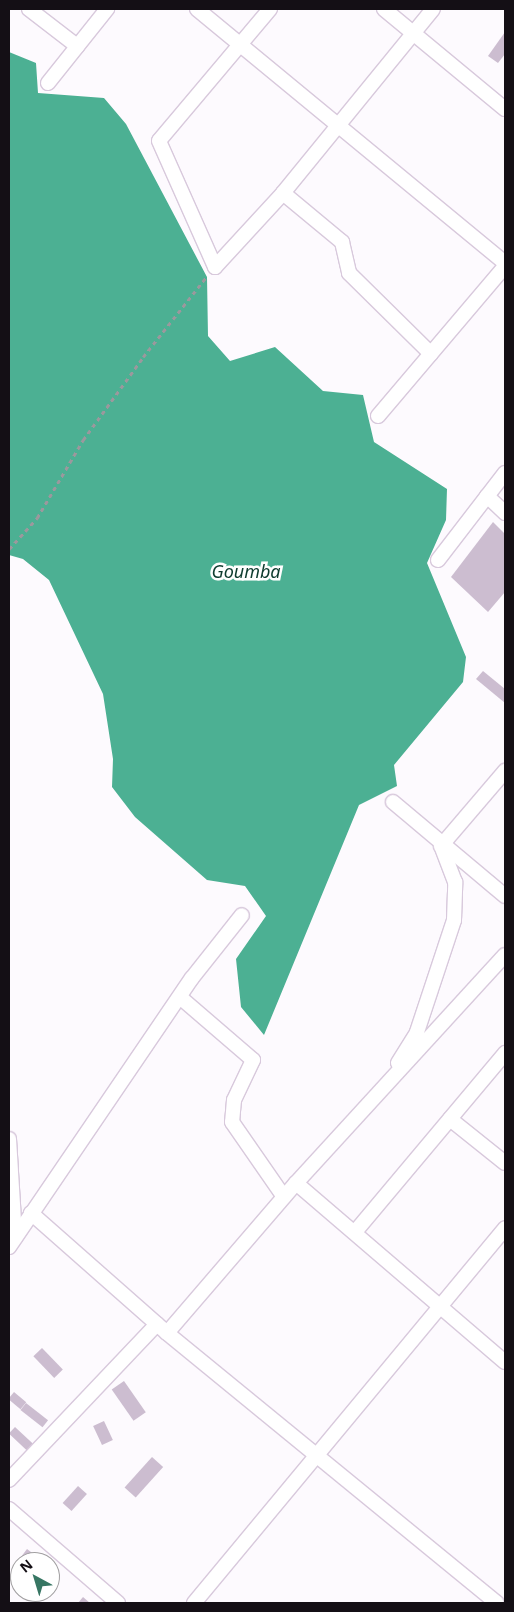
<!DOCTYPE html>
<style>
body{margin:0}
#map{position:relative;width:514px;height:1612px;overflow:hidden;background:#fdfafe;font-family:"Noto Sans",sans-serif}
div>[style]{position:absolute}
.water>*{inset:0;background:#4cb093}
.building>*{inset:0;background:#ccbdd0;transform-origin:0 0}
.path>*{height:2.5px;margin-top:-1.25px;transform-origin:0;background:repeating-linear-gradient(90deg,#9c989d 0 4px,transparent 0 8px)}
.roads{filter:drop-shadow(1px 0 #d8c9dc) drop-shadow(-1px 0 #d8c9dc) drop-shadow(0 1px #d8c9dc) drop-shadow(0 -1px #d8c9dc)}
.minor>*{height:14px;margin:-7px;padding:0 7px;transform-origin:7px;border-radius:7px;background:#fff}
span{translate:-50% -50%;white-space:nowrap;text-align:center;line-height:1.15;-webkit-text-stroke:5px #fff;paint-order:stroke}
.water-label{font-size:18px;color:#0e3c2f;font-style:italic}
.frame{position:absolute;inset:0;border:10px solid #140f15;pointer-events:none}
.north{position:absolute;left:10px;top:1552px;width:50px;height:50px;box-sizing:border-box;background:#fff;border:1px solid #a19fa1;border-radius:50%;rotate:321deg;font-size:14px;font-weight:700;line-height:20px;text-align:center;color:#140f15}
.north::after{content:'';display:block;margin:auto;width:18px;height:22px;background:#377663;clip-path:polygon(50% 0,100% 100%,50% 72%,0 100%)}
</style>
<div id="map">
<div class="water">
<i style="clip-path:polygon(9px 52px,36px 63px,38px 93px,104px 98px,126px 124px,207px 277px,208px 336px,230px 361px,275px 347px,323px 391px,363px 395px,374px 442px,447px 489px,446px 520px,427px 563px,466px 657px,463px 682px,394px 765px,397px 786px,359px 805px,264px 1035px,241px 1007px,236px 959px,266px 916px,245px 886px,207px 880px,135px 817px,112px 787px,113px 759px,103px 694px,49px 580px,23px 559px,9px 555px)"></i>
</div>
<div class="building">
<i style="clip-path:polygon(505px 32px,505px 54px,498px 63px,488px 56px)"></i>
<i style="clip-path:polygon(493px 522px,505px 534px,505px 592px,488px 612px,451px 577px)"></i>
<i style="clip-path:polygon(483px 671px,505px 689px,505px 703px,476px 679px)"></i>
<i style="left:42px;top:1348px;width:30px;height:12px;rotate:46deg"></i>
<i style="left:124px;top:1381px;width:38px;height:15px;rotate:55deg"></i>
<i style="left:14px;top:1392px;width:16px;height:9px;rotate:40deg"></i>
<i style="left:26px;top:1403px;width:28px;height:9px;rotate:38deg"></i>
<i style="left:104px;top:1421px;width:21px;height:12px;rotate:65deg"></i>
<i style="left:15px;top:1427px;width:25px;height:9px;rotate:43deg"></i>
<i style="left:152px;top:1457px;width:15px;height:41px;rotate:42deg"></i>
<i style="left:78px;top:1486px;width:12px;height:23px;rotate:42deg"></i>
<i style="clip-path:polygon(27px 1549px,44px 1562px,28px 1562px,21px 1557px)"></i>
<i style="clip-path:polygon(83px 1597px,90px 1603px,78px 1603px)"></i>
</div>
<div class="path">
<i style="left:9px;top:549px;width:42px;rotate:-47.9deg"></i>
<i style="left:37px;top:518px;width:91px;rotate:-59.5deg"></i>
<i style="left:83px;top:440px;width:102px;rotate:-54.1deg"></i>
<i style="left:143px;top:357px;width:103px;rotate:-51.7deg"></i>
</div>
<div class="roads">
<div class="minor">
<i style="left:29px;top:9px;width:61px;rotate:37.6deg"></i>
<i style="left:197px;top:9px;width:399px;rotate:39.5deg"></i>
<i style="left:270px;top:9px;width:172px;rotate:130.1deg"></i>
<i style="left:159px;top:141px;width:138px;rotate:66deg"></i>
<i style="left:215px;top:267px;width:100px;rotate:-47.4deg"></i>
<i style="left:283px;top:193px;width:237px;rotate:-50.8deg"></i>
<i style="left:384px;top:9px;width:157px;rotate:39.6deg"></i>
<i style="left:48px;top:83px;width:95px;rotate:-51.4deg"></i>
<i style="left:283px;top:193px;width:77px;rotate:39.7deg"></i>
<i style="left:342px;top:242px;width:32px;rotate:77deg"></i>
<i style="left:349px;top:273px;width:115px;rotate:44.6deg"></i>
<i style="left:378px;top:416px;width:197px;rotate:-49.7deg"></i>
<i style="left:487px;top:496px;width:25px;rotate:43deg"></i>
<i style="left:438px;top:560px;width:110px;rotate:-52.4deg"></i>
<i style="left:393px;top:802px;width:146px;rotate:40deg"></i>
<i style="left:181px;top:998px;width:95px;rotate:40.7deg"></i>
<i style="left:253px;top:1060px;width:44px;rotate:115.4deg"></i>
<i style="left:234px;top:1100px;width:22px;rotate:95deg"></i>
<i style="left:232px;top:1122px;width:91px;rotate:55.3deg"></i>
<i style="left:398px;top:1063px;width:36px;rotate:-58deg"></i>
<i style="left:417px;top:1032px;width:118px;rotate:-71.7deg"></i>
<i style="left:454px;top:920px;width:38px;rotate:-88deg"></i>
<i style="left:455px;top:882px;width:39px;rotate:-111deg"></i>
<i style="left:441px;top:846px;width:99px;rotate:-49.5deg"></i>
<i style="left:450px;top:1119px;width:70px;rotate:38.7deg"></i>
<i style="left:9px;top:1139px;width:98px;rotate:86.5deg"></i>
<i style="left:296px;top:1183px;width:275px;rotate:40.6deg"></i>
<i style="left:31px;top:1213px;width:181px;rotate:41.4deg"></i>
<i style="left:167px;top:1333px;width:426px;rotate:39.3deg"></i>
<i style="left:355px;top:1232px;width:234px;rotate:-50deg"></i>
<i style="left:9px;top:1247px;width:325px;rotate:-55.8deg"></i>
<i style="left:192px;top:978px;width:80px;rotate:-51.6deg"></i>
<i style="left:167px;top:1333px;width:198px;rotate:-49.3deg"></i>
<i style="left:296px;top:1183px;width:309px;rotate:-47.5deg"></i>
<i style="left:9px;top:1480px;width:215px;rotate:-46.5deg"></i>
<i style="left:9px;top:1509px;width:144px;rotate:40.8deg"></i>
<i style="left:194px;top:1603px;width:487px;rotate:-50.3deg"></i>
</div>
</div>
<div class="water-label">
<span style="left:246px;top:571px">Goumba</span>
</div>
<div class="frame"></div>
<div class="north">N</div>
</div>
